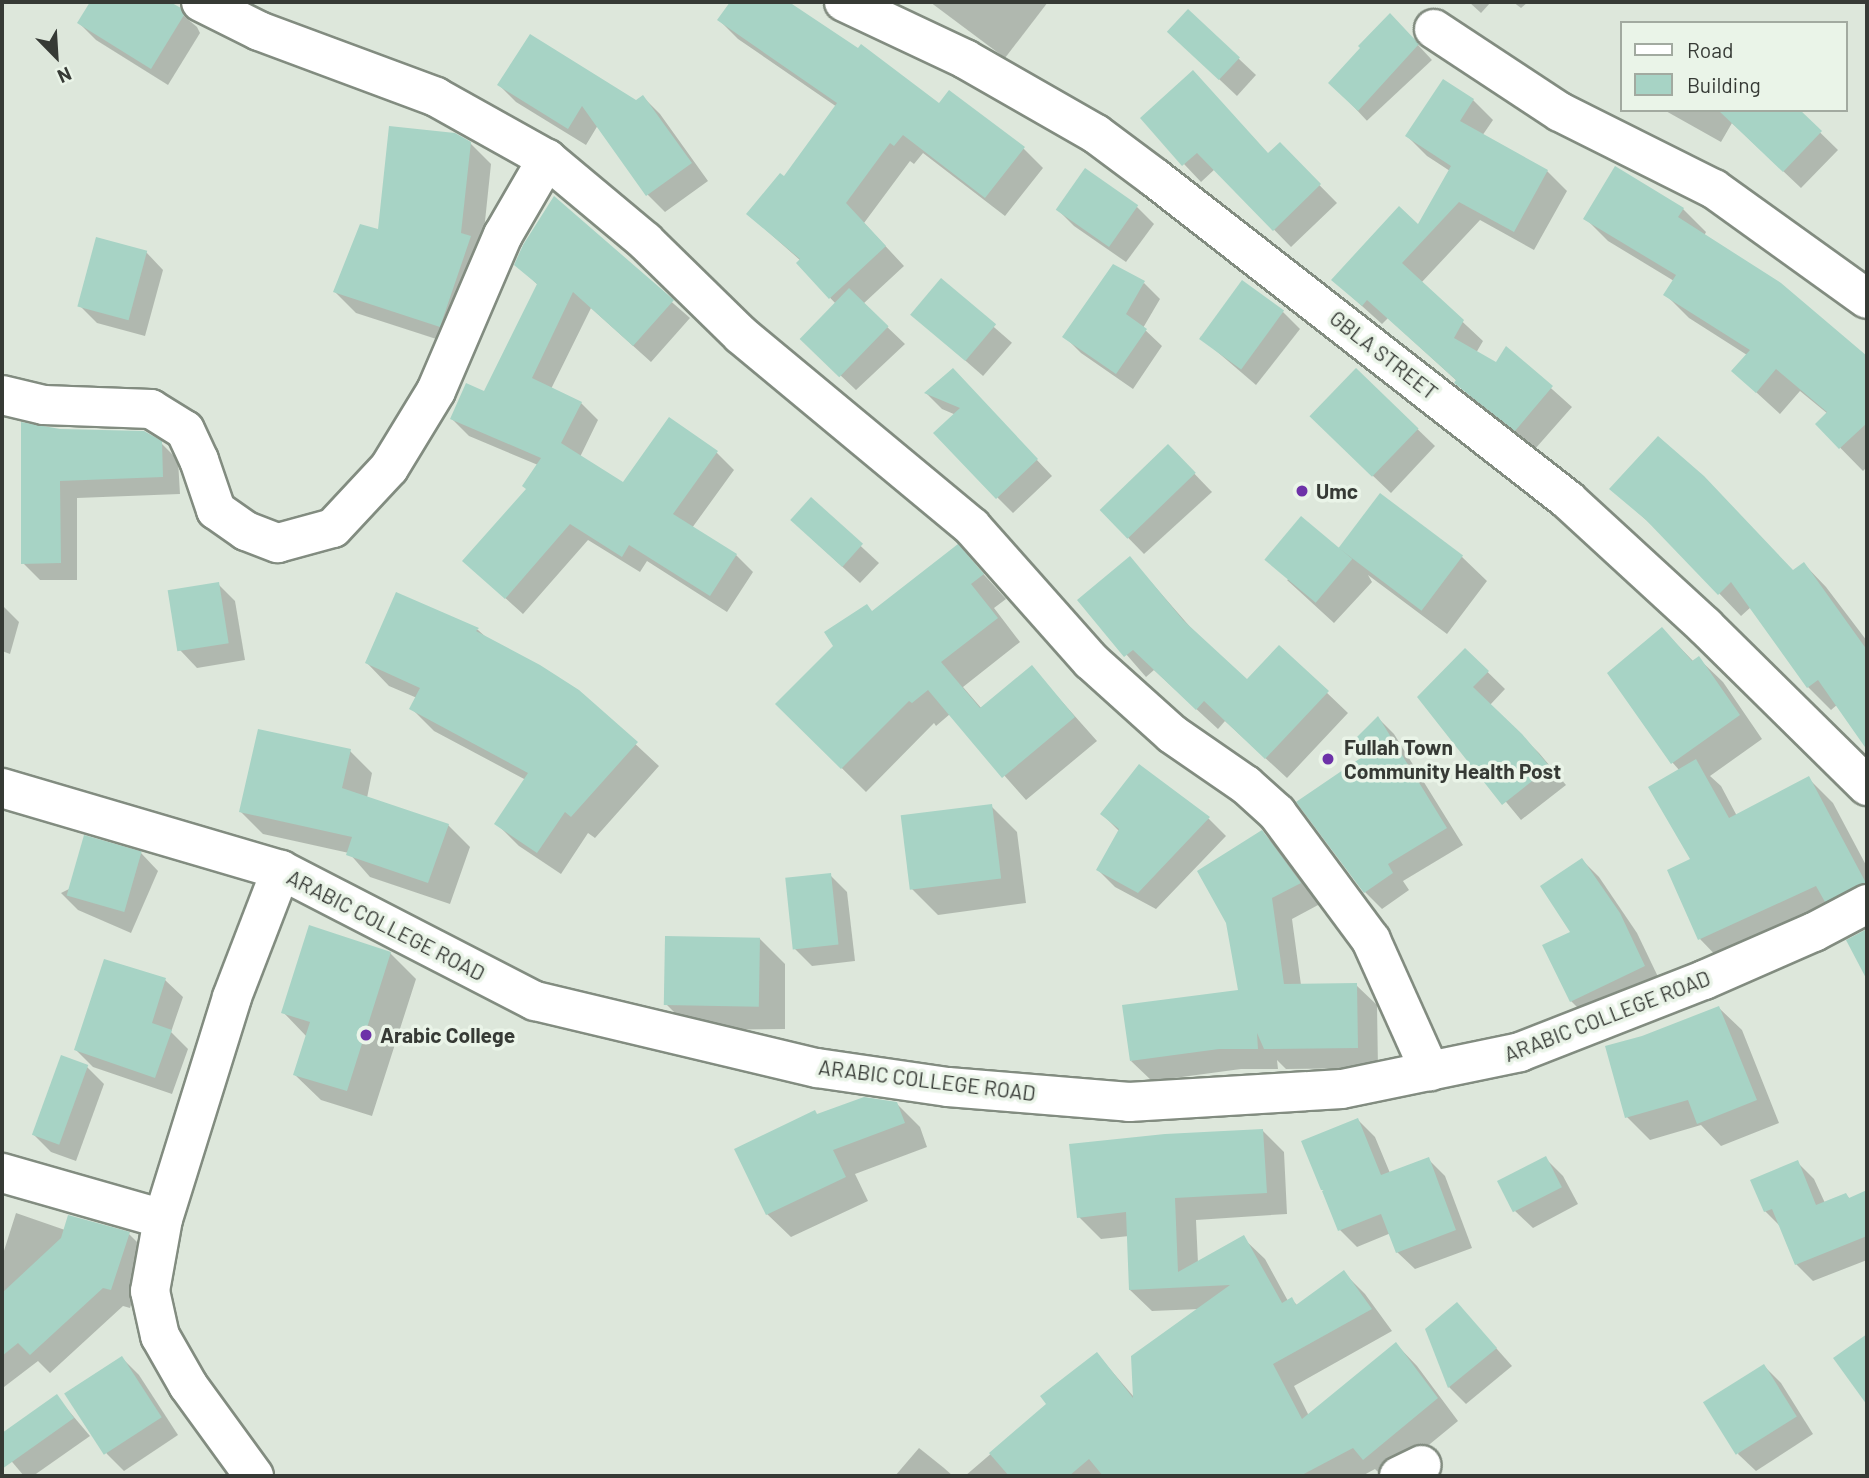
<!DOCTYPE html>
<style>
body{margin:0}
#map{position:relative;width:1869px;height:1478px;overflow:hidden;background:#dde7db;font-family:Barlow,sans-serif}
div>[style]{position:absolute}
.shadow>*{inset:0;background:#0003;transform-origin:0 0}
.building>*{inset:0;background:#a7d3c5;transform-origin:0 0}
.roads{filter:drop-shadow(2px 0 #828c80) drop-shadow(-2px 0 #828c80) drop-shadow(0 2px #828c80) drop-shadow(0 -2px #828c80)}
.minor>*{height:38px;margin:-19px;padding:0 19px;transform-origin:19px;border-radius:19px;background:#fff}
.dots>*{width:19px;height:19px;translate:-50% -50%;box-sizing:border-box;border:4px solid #eaf4e8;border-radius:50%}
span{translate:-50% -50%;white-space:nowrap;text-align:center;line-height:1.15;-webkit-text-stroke:7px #eaf4e8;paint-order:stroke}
.street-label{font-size:21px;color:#363a35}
.poi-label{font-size:21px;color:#363a35;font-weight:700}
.left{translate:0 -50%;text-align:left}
.frame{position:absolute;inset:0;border:4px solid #363a35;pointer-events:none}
.legend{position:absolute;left:1620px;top:21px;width:228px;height:91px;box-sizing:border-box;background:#eaf4e8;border:2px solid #a2aaa0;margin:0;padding:9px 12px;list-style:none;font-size:21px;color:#363a35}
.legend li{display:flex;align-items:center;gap:14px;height:35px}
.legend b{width:35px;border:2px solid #a2aaa0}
.north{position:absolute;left:21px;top:21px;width:70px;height:70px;-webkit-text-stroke:5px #eaf4e8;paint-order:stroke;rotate:156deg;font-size:19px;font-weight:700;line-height:28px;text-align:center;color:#363a35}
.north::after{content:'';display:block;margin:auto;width:24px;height:32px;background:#363a35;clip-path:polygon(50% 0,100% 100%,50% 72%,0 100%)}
</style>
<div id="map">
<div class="shadow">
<i style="clip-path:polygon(92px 2px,167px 2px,197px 27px,200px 33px,168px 85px,96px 40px,79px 23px)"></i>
<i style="clip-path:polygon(732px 2px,786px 2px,939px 105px,949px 92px,1024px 149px,1043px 168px,1005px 216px,923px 153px,914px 164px,910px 161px,864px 223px,904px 266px,863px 304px,905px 344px,856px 390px,820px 356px,836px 304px,798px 264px,801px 261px,748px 214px,785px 178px,837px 107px,738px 39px,719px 20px)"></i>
<i style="clip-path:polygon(930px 2px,1048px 2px,1005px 58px)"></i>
<i style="clip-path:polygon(1469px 2px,1491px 2px,1481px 13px)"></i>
<i style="clip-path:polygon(1513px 2px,1528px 2px,1521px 8px)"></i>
<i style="clip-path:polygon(1188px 11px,1256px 75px,1237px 96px,1186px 48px)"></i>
<i style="left:1404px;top:30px;width:41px;height:89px;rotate:47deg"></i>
<i style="clip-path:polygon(499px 85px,636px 102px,643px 97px,660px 114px,708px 181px,665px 212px,648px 195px,598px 125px,586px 145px,516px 102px)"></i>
<i style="clip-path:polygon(1210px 90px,1269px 155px,1280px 145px,1337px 203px,1291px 247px,1215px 169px,1201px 182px,1184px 164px)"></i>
<i style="clip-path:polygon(1473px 100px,1493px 120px,1482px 136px,1547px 171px,1567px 191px,1534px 250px,1480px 220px,1421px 283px,1483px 341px,1476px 353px,1496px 364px,1506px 348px,1572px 407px,1535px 449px,1475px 402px,1457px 381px,1388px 318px,1382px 324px,1333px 280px,1419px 227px,1450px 171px,1427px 156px,1407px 136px)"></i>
<i style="clip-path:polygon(1664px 110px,1797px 110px,1838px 150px,1801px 188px,1732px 123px,1721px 142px)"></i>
<i style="clip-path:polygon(470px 143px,491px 164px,482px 250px,461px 347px,356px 313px,335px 292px,380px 231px)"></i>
<i style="clip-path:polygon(1615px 168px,1683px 209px,1706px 232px,1704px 236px,1780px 285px,1867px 359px,1867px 467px,1863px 471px,1817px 424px,1828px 414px,1800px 391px,1780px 414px,1733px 371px,1747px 355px,1689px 318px,1666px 295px,1674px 281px,1608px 241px,1585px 218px)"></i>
<i style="clip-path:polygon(1086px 170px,1137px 207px,1154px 224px,1126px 262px,1074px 226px,1057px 209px)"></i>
<i style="clip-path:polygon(554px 199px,690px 318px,651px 362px,591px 308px,551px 389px,581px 403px,598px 420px,580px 457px,624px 484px,670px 420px,717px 453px,734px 470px,692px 528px,736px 555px,753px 572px,727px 612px,647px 561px,640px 572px,588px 540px,523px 614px,464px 561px,527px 490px,538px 465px,469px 436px,452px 419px,485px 393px,538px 285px,516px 264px)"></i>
<i style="clip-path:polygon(146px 252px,163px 270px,145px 336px,97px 323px,80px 306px)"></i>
<i style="left:941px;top:281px;width:94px;height:44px;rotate:41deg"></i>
<i style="clip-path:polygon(1144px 283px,1160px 299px,1143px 328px,1162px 346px,1133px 389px,1081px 353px,1065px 337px)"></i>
<i style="clip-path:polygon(1283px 312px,1300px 329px,1256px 385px,1200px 337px)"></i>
<i style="clip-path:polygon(1356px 370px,1435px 446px,1391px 493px,1329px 434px)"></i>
<i style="clip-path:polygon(968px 387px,1052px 476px,1013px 513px,997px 497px,956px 415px,942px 409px,926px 393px)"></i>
<i style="clip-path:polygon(60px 431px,161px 443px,178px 460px,180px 494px,77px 498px,77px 580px,40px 580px,23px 563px)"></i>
<i style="clip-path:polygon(1185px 464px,1212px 492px,1144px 554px,1101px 510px)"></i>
<i style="clip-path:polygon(1612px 489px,1793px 572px,1804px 564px,1826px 587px,1867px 641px,1867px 743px,1838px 704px,1831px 710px,1808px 687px,1751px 607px,1741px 616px,1666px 538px)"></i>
<i style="clip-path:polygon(1381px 495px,1461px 556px,1487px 581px,1447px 634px,1368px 575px,1372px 582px,1334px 623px,1287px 580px,1339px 550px)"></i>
<i style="clip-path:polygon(811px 500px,879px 563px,860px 583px,810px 537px)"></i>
<i style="clip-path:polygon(958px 546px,1006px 599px,994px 608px,1020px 642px,963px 687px,982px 709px,1032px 668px,1097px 741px,1026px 800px,950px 714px,936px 726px,934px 723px,866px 792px,777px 704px,873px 612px)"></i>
<i style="clip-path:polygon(1130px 558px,1198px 636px,1247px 681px,1279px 647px,1348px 713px,1287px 778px,1225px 721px,1218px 729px,1154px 670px,1146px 677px,1079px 600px)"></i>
<i style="clip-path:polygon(218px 584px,235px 601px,245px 660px,197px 668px,180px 650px)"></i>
<i style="clip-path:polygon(397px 594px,478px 630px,488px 639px,578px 691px,659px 766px,595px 838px,588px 833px,561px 874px,519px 846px,496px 823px,526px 780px,434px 731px,411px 708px,417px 698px,389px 686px,367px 663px)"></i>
<i style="clip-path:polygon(2px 605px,19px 622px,10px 654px,2px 651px)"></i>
<i style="clip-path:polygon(1662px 629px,1694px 662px,1699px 659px,1723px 682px,1762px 739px,1710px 776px,1721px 786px,1737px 816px,1808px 778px,1833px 803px,1867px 867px,1867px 918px,1724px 964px,1700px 939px,1680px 771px,1672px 762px)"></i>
<i style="clip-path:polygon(1465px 650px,1505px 689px,1490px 705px,1539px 753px,1566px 785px,1521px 820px,1420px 698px)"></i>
<i style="clip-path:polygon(1378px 718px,1394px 734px,1463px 845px,1403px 881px,1409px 890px,1382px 909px,1365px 892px,1299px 803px,1371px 754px)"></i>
<i style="clip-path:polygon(350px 751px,372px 773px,367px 798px,448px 825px,470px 847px,450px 904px,370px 877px,349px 853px,263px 834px,241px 812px)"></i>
<i style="clip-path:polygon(1139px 766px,1209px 819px,1226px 836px,1156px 909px,1115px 887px,1098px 870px,1120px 832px,1102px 814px)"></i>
<i style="clip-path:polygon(991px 806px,1017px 832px,1026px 903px,938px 915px,912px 889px)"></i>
<i style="clip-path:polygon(1262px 832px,1282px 852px,1320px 904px,1292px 919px,1301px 985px,1356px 985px,1377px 1005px,1378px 1068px,1286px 1069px,1277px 1060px,1278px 1069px,1241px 1069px,1152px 1081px,1131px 1061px,1240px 992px,1227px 923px)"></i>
<i style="clip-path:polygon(141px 853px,158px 871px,131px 933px,78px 910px,61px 893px)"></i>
<i style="clip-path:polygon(1582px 860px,1599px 877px,1637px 933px,1661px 983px,1588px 1018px,1571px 1001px,1573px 932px)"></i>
<i style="clip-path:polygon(830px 875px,847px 892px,855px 961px,812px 966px,795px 949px)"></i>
<i style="clip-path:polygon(759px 938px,785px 964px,785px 1029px,692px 1030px,666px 1004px)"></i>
<i style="clip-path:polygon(390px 953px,416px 979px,372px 1116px,321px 1100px,295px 1075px,307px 1037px,283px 1012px)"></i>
<i style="clip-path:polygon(105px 961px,165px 980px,183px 997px,171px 1032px,188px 1049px,172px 1094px,93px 1067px,76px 1050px)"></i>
<i style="clip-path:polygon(1719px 1008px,1742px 1030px,1779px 1123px,1721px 1146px,1701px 1125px,1650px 1140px,1627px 1117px,1643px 1038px)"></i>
<i style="clip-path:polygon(87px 1067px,104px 1084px,76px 1161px,51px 1152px,34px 1135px)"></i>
<i style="clip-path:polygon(896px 1103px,920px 1127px,927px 1147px,855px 1174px,868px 1201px,791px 1237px,767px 1214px,818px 1116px)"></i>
<i style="clip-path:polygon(1358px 1120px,1375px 1137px,1390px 1173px,1428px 1159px,1445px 1176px,1472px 1248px,1415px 1269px,1397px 1252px,1391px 1233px,1357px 1247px,1340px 1230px,1323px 1189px)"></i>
<i style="clip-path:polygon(1262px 1130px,1284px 1152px,1287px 1214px,1196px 1220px,1198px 1263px,1243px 1238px,1265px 1259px,1288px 1301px,1291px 1299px,1298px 1306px,1344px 1273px,1365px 1294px,1392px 1331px,1294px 1386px,1309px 1416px,1396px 1344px,1417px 1366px,1458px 1421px,1391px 1476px,1382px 1476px,1375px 1469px,1362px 1476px,965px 1476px,1049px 1404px,1097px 1354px,1134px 1397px,1200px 1309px,1152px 1311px,1130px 1290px,1129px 1236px,1101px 1239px,1079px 1217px)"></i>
<i style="clip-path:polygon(1546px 1159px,1563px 1176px,1578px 1204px,1533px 1228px,1515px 1211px)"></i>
<i style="clip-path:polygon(1797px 1162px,1814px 1179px,1825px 1203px,1846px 1195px,1850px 1199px,1867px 1191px,1867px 1260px,1813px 1281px,1796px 1264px,1781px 1227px,1765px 1211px)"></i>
<i style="clip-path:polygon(16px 1213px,65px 1230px,129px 1234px,148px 1253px,130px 1308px,123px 1306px,50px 1373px,38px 1361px,4px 1387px,2px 1257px)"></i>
<i style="clip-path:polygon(1457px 1304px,1512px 1366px,1466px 1404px,1449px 1387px,1427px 1329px)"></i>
<i style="clip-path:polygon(122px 1358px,139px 1375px,178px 1435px,124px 1471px,107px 1454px,67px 1395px)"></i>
<i style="clip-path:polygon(1764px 1366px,1781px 1383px,1813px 1434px,1756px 1471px,1738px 1454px)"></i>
<i style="clip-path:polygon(57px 1397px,90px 1436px,33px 1476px,24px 1476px,2px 1450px,2px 1435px)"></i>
<i style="clip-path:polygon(919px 1448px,944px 1468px,953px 1476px,895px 1476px)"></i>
</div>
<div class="building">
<i style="clip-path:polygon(90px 2px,170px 2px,181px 8px,184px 15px,151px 69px,77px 23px)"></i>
<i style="clip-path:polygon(730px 2px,789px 2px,858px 48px,861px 44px,939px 103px,949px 90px,1025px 147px,985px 198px,903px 135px,894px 146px,890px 143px,846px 203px,886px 246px,829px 299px,796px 263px,800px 259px,746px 214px,780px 173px,784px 176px,837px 103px,717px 20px)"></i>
<i style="left:1188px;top:9px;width:71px;height:31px;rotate:43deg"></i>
<i style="clip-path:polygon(1390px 13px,1419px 44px,1358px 111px,1328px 83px,1360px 48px,1358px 46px)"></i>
<i style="clip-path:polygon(530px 34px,636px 100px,643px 95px,692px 163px,646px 196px,582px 106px,568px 129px,497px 85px)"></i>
<i style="clip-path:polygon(1193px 70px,1268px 153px,1280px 142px,1321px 184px,1273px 231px,1197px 153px,1182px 166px,1140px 118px)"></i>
<i style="clip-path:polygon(1443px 79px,1474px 99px,1460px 121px,1548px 170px,1514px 232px,1459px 202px,1402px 263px,1464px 320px,1454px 338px,1496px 362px,1506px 346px,1553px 386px,1515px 431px,1454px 383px,1456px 380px,1367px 300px,1362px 306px,1331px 280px,1399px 206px,1418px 224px,1451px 166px,1405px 136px)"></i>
<i style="clip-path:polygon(1718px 110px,1800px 110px,1822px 131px,1783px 172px)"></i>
<i style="clip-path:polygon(389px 126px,455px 133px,471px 142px,461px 233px,471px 236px,440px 327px,333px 292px,360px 224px,378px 229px)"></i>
<i style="clip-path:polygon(1615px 166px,1684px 208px,1678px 217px,1781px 283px,1867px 356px,1867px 423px,1839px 449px,1815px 424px,1827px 412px,1776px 369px,1756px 393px,1731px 371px,1750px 350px,1663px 295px,1676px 275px,1583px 219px)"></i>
<i style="left:1085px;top:168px;width:65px;height:51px;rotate:35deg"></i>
<i style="clip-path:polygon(554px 196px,674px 300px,633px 346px,573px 292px,532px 378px,582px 402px,561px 443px,623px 482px,669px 417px,718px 451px,673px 514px,737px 554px,710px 596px,629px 545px,622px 557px,570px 524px,505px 599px,462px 561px,526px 489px,522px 486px,541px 458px,450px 419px,466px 383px,484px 391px,537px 284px,514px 265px,523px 245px)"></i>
<i style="left:96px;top:237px;width:53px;height:72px;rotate:15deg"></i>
<i style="clip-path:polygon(1113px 264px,1145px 281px,1126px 314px,1147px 329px,1116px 374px,1062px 337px)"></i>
<i style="left:941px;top:278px;width:72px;height:48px;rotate:40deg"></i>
<i style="left:1242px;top:280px;width:52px;height:73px;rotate:36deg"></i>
<i style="left:849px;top:288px;width:55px;height:71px;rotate:44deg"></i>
<i style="clip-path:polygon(953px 368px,1038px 459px,996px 499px,933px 433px,960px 408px,924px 393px)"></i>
<i style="left:1356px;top:368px;width:87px;height:67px;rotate:44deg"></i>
<i style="clip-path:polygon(21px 422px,60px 429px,144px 431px,162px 441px,163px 477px,60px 481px,61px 563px,21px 564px)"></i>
<i style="clip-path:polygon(1658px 436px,1704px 476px,1793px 570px,1804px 562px,1867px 650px,1867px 750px,1818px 680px,1807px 688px,1731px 582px,1718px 595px,1646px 520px,1609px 489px)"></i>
<i style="left:1168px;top:444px;width:40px;height:95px;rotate:46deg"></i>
<i style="left:1380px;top:493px;width:104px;height:69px;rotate:37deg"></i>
<i style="left:811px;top:497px;width:70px;height:31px;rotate:42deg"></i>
<i style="left:1301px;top:516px;width:67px;height:57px;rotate:40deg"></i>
<i style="clip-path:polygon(958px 544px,984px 574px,971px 584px,998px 618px,941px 662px,980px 708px,1032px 665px,1075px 717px,1002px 778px,928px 690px,912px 703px,909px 701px,841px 769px,775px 704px,833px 646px,824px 632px,867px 604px,872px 611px)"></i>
<i style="clip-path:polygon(1130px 556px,1183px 620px,1247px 679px,1279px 645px,1329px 691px,1265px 759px,1204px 701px,1196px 710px,1133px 650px,1124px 657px,1077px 600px)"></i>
<i style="left:219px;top:582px;width:62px;height:52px;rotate:81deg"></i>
<i style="clip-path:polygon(396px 592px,479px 628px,476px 631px,540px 665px,579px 690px,638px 742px,571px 817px,565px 812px,537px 853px,494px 824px,528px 773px,409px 709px,420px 688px,365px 663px)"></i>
<i style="clip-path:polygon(1662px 627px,1692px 661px,1699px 656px,1740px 715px,1671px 764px,1607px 673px)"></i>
<i style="clip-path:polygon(1465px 648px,1489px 671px,1473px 687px,1522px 734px,1550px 767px,1502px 805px,1417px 697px)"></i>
<i style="clip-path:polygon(1378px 716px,1447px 828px,1388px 864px,1393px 873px,1364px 893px,1296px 802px,1368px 753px,1354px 740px)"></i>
<i style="clip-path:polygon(258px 729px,351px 749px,342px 788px,449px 824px,428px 883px,346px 855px,352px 837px,239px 812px)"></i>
<i style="clip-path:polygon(1696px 759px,1729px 818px,1809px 776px,1866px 883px,1825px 902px,1816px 886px,1698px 940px,1667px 870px,1690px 859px,1648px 787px)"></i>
<i style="clip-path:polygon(1139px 764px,1210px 817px,1138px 893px,1096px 870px,1119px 829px,1100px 814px)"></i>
<i style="left:992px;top:804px;width:75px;height:92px;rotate:83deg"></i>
<i style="clip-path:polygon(1262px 830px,1301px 883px,1272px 898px,1284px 984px,1357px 983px,1358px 1048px,1264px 1049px,1257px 1033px,1258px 1049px,1219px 1049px,1130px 1061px,1122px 1005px,1238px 990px,1226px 923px,1197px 871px)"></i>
<i style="left:84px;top:835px;width:60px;height:63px;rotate:16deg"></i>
<i style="clip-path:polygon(1582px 858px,1620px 913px,1645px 966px,1570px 1002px,1542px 945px,1570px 932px,1540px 886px)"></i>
<i style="left:831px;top:873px;width:72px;height:46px;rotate:84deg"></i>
<i style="clip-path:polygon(309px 925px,391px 952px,347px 1091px,293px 1075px,310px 1022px,281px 1013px)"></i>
<i style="clip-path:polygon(1867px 929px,1867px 980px,1846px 940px)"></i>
<i style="left:665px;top:936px;width:95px;height:69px;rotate:1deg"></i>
<i style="clip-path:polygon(104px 959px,166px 978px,152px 1023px,172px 1030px,155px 1078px,74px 1050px)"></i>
<i style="clip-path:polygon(1719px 1006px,1757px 1100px,1697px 1124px,1688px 1100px,1625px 1118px,1605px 1046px,1642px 1036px)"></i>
<i style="left:61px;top:1055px;width:29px;height:85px;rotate:20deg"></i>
<i style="clip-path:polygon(864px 1097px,897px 1102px,905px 1123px,833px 1150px,846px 1177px,766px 1215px,734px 1149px,815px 1110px,817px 1114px)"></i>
<i style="clip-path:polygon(1358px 1118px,1381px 1175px,1429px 1157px,1456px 1230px,1396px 1253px,1381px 1214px,1338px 1231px,1322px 1191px,1324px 1190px,1321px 1190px,1301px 1141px)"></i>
<i style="clip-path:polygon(1263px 1129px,1267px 1193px,1175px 1198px,1178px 1272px,1244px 1235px,1282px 1303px,1292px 1297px,1296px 1305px,1344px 1270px,1372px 1309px,1273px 1364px,1302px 1419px,1396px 1342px,1438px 1398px,1363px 1460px,1353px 1448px,1300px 1476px,1103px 1476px,1089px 1459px,1069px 1476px,1009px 1476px,989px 1453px,1046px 1404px,1040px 1396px,1097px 1352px,1133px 1398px,1131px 1356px,1230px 1285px,1129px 1290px,1126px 1212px,1077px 1218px,1069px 1144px,1165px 1134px)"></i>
<i style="left:1546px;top:1156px;width:35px;height:55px;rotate:63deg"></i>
<i style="clip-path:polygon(1798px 1160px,1816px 1205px,1846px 1193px,1849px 1198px,1867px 1190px,1867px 1236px,1795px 1265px,1772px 1209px,1764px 1212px,1750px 1180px)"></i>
<i style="clip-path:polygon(68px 1215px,130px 1232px,111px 1290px,103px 1288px,30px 1355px,18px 1343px,2px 1356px,2px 1293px,61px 1238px)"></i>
<i style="clip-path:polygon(1457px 1302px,1497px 1348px,1448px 1388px,1425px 1329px)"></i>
<i style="clip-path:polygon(1867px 1334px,1867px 1405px,1833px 1358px)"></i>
<i style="left:122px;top:1356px;width:73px;height:69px;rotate:57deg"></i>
<i style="left:1764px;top:1364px;width:62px;height:72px;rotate:58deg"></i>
<i style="clip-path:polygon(57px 1394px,74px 1418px,2px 1469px,2px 1433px)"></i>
</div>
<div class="roads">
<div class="minor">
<i style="left:201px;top:2px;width:65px;rotate:26.6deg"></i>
<i style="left:259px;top:31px;width:189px;rotate:20.4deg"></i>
<i style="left:436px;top:97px;width:127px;rotate:29.2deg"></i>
<i style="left:547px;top:159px;width:128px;rotate:39.9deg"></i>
<i style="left:645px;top:241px;width:134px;rotate:44.4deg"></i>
<i style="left:741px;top:335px;width:300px;rotate:39.7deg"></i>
<i style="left:972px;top:527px;width:179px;rotate:48.4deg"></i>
<i style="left:1091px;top:661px;width:109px;rotate:42deg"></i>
<i style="left:1172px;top:734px;width:90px;rotate:34.6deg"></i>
<i style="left:1246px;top:785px;width:42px;rotate:42.1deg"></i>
<i style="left:1277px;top:813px;width:158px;rotate:53.5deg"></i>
<i style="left:1371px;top:940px;width:144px;rotate:65.8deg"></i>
<i style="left:844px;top:2px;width:134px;rotate:25.2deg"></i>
<i style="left:965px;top:59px;width:151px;rotate:29.8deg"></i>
<i style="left:1096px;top:134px;width:74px;rotate:36.7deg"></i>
<i style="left:1155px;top:178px;width:524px;rotate:37.94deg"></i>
<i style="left:1568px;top:500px;width:186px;rotate:42.6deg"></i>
<i style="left:1705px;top:626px;width:228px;rotate:44.6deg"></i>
<i style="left:1434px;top:29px;width:151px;rotate:33.4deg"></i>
<i style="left:1560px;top:112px;width:172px;rotate:26.6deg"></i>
<i style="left:1714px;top:189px;width:188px;rotate:35.7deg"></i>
<i style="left:2px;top:395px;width:43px;rotate:13.4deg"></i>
<i style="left:44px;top:405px;width:107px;rotate:2.1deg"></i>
<i style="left:151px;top:409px;width:40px;rotate:32deg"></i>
<i style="left:185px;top:430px;width:33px;rotate:65deg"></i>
<i style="left:199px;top:460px;width:53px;rotate:71.2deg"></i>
<i style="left:216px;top:510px;width:37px;rotate:35deg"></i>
<i style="left:246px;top:531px;width:34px;rotate:21deg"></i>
<i style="left:278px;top:543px;width:57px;rotate:-15.3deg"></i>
<i style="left:333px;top:528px;width:82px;rotate:-47deg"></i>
<i style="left:389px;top:468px;width:90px;rotate:-58.6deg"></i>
<i style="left:436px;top:391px;width:170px;rotate:-66.8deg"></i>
<i style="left:503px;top:235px;width:88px;rotate:-59.9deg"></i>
<i style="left:2px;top:788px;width:291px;rotate:16.4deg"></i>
<i style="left:281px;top:870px;width:286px;rotate:27.3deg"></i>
<i style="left:535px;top:1001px;width:290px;rotate:13.4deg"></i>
<i style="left:817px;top:1068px;width:132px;rotate:8.3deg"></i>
<i style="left:948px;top:1087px;width:182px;rotate:4.7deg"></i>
<i style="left:1129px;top:1102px;width:213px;rotate:-3.5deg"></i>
<i style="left:1342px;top:1089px;width:182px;rotate:-11.7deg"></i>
<i style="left:1520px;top:1052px;width:198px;rotate:-21.4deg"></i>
<i style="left:1704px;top:980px;width:120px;rotate:-23.6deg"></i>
<i style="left:1814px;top:932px;width:60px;rotate:-27.8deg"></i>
<i style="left:2px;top:1173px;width:167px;rotate:15.9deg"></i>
<i style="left:254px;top:1476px;width:112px;rotate:-126deg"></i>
<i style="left:188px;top:1385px;width:56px;rotate:-119.7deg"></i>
<i style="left:160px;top:1336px;width:46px;rotate:-102.5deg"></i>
<i style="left:150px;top:1291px;width:73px;rotate:-79.8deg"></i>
<i style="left:163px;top:1219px;width:232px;rotate:-72.7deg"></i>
<i style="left:232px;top:997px;width:136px;rotate:-68.9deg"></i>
<i style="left:1399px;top:1476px;width:25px;rotate:-26deg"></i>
</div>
</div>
<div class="dots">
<i style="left:1302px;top:491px;background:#6d32a8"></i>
<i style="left:1328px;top:759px;background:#6d32a8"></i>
<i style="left:366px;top:1035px;background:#6d32a8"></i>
</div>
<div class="street-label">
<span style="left:1384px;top:355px;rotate:38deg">GBLA STREET</span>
<span style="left:386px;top:925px;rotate:27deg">ARABIC COLLEGE ROAD</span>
<span style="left:1607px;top:1016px;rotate:-21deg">ARABIC COLLEGE ROAD</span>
<span style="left:927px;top:1080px;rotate:7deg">ARABIC COLLEGE ROAD</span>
</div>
<div class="poi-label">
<span class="left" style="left:1316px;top:491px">Umc</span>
<span class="left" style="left:1344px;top:759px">Fullah Town<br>Community Health Post</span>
<span class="left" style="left:380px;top:1035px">Arabic College</span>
</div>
<div class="frame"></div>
<ul class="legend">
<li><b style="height:9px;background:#fff"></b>Road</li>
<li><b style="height:19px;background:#a7d3c5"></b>Building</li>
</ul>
<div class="north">N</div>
</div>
